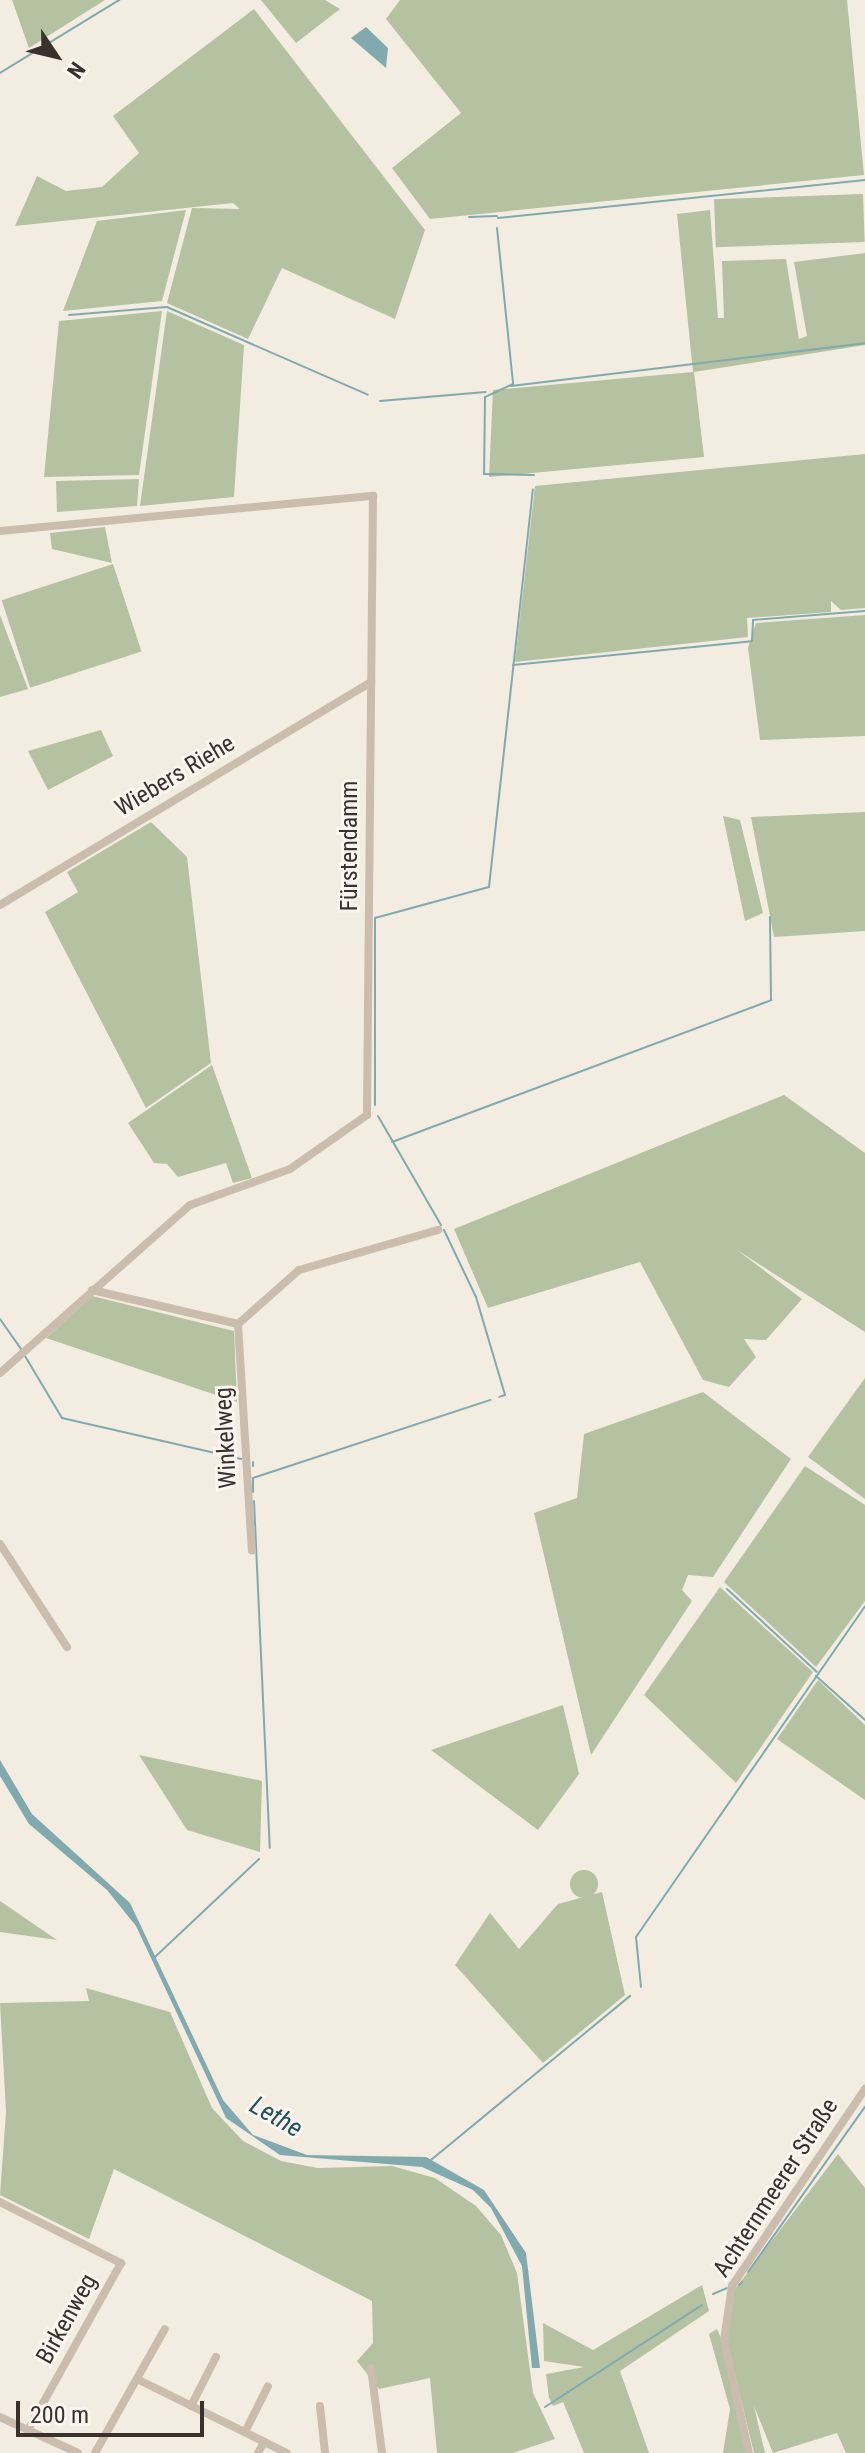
<!DOCTYPE html>
<meta charset="utf-8">
<style>
body{margin:0}
#map{position:relative;width:865px;height:2453px;overflow:hidden;background:#f3ece1;font-family:"Roboto Condensed",sans-serif}
div>[style]{position:absolute}
.green>*{inset:0;background:#b5c2a1;transform-origin:0 0}
.round{border-radius:50%}
.water>*{inset:0;background:#81aaaf}
.stream>*{height:2px;margin:-1px;padding:0 1px;transform-origin:1px;border-radius:1px;background:#81aaaf}
.minor>*{height:8px;margin:-4px;padding:0 4px;transform-origin:4px;border-radius:4px;background:#cbbdad}
span{translate:-50% -50%;white-space:nowrap;text-align:center;line-height:1.15;-webkit-text-stroke:6px #faf5ee;paint-order:stroke}
.street-label{font-size:24px;color:#3a312c}
.water-label{font-size:26px;color:#22525a;font-style:italic}
.north{position:absolute;left:16px;top:16px;width:80px;height:80px;-webkit-text-stroke:6px #faf5ee;paint-order:stroke;rotate:125deg;font-size:22px;font-weight:700;line-height:32px;text-align:center;color:#3a312c}
.north::after{content:'';display:block;margin:auto;width:28px;height:36px;background:#3a312c;clip-path:polygon(50% 0,100% 100%,50% 72%,0 100%)}
.scale{position:absolute;left:16px;top:2401px;width:188px;height:36px;box-sizing:border-box;border:4px solid #3a312c;border-top:0;padding-left:10px;font-size:24px;line-height:28px;white-space:nowrap;color:#3a312c;-webkit-text-stroke:6px #faf5ee;paint-order:stroke}
</style>
<div id="map">
<div class="green">
<i style="clip-path:polygon(12px 0,105px 0,29px 48px)"></i>
<i style="clip-path:polygon(261px 0,325px 0,340px 9px,296px 43px)"></i>
<i style="clip-path:polygon(400px 0,847px 0,864px 175px,430px 219px,392px 168px,461px 113px,386px 19px)"></i>
<i style="clip-path:polygon(254px 9px,425px 230px,395px 319px,282px 268px,248px 339px,167px 303px,192px 208px,240px 209px,233px 203px,15px 226px,37px 176px,66px 191px,102px 187px,139px 153px,113px 116px)"></i>
<i style="left:863px;top:194px;width:48px;height:149px;rotate:88deg"></i>
<i style="clip-path:polygon(186px 210px,162px 301px,63px 311px,97px 221px)"></i>
<i style="clip-path:polygon(710px 210px,718px 318px,724px 318px,722px 261px,786px 259px,799px 339px,807px 336px,794px 262px,865px 253px,865px 345px,694px 372px,704px 457px,489px 477px,493px 390px,693px 372px,677px 214px)"></i>
<i style="clip-path:polygon(162px 311px,139px 475px,44px 477px,59px 321px)"></i>
<i style="clip-path:polygon(167px 311px,244px 345px,234px 497px,140px 506px)"></i>
<i style="clip-path:polygon(865px 454px,865px 608px,841px 610px,831px 601px,831px 612px,747px 618px,748px 637px,515px 662px,535px 486px)"></i>
<i style="clip-path:polygon(139px 479px,137px 506px,57px 512px,56px 481px)"></i>
<i style="clip-path:polygon(105px 527px,112px 563px,52px 549px,50px 533px)"></i>
<i style="left:113px;top:564px;width:92px;height:117px;rotate:72deg"></i>
<i style="clip-path:polygon(0 615px,28px 689px,0 697px)"></i>
<i style="clip-path:polygon(865px 615px,865px 736px,760px 740px,748px 648px,756px 623px)"></i>
<i style="clip-path:polygon(101px 730px,113px 756px,48px 790px,28px 751px)"></i>
<i style="clip-path:polygon(865px 812px,865px 931px,774px 937px,751px 817px)"></i>
<i style="clip-path:polygon(723px 816px,740px 820px,763px 913px,745px 921px)"></i>
<i style="clip-path:polygon(151px 822px,187px 857px,211px 1063px,146px 1108px,45px 912px,78px 892px,67px 872px)"></i>
<i style="clip-path:polygon(212px 1065px,252px 1178px,233px 1183px,226px 1163px,178px 1177px,167px 1164px,154px 1163px,128px 1123px)"></i>
<i style="clip-path:polygon(784px 1095px,865px 1153px,865px 1332px,737px 1250px,802px 1299px,766px 1340px,744px 1339px,756px 1357px,729px 1387px,703px 1380px,640px 1262px,488px 1308px,454px 1229px)"></i>
<i style="clip-path:polygon(92px 1296px,234px 1331px,237px 1402px,46px 1338px)"></i>
<i style="clip-path:polygon(865px 1378px,865px 1499px,808px 1457px)"></i>
<i style="clip-path:polygon(703px 1392px,791px 1459px,713px 1577px,688px 1575px,682px 1590px,692px 1601px,591px 1755px,534px 1513px,577px 1498px,584px 1434px)"></i>
<i style="clip-path:polygon(805px 1466px,865px 1505px,865px 1601px,816px 1667px,724px 1582px)"></i>
<i style="clip-path:polygon(720px 1587px,813px 1672px,736px 1783px,644px 1695px)"></i>
<i style="clip-path:polygon(818px 1680px,865px 1725px,865px 1800px,777px 1739px)"></i>
<i style="clip-path:polygon(563px 1705px,579px 1774px,538px 1830px,431px 1750px)"></i>
<i style="clip-path:polygon(139px 1755px,262px 1781px,260px 1852px,187px 1830px)"></i>
<i class="round" style="left:570px;top:1870px;width:28px;height:28px"></i>
<i style="clip-path:polygon(602px 1892px,625px 1995px,543px 2063px,455px 1965px,490px 1913px,519px 1949px,558px 1904px)"></i>
<i style="clip-path:polygon(0 1901px,57px 1940px,0 1932px)"></i>
<i style="clip-path:polygon(86px 1988px,170px 2012px,212px 2108px,243px 2141px,281px 2161px,318px 2168px,392px 2166px,435px 2178px,476px 2206px,501px 2235px,517px 2273px,533px 2393px,555px 2439px,513px 2453px,437px 2453px,430px 2378px,379px 2389px,357px 2361px,373px 2343px,372px 2301px,114px 2169px,89px 2239px,0 2195px,6px 2112px,0 2003px,89px 2001px)"></i>
<i style="clip-path:polygon(838px 2154px,865px 2188px,865px 2453px,846px 2453px,837px 2433px,773px 2453px,754px 2406px,765px 2453px,754px 2453px,726px 2338px,735px 2289px)"></i>
<i style="clip-path:polygon(702px 2285px,709px 2311px,620px 2371px,649px 2453px,584px 2453px,563px 2402px,553px 2406px,549px 2398px,546px 2374px,584px 2367px,544px 2361px,543px 2323px,593px 2350px)"></i>
<i style="clip-path:polygon(717px 2329px,721px 2338px,747px 2453px,723px 2453px,730px 2409px,709px 2334px)"></i>
</div>
<div class="water">
<i style="clip-path:polygon(366px 27px,388px 48px,386px 68px,351px 38px)"></i>
<i style="clip-path:polygon(0 1760px,32px 1814px,130px 1903px,223px 2100px,253px 2135px,307px 2155px,426px 2157px,484px 2190px,526px 2253px,540px 2368px,532px 2368px,522px 2266px,491px 2208px,473px 2190px,422px 2167px,280px 2155px,226px 2118px,136px 1926px,107px 1890px,29px 1824px,0 1776px)"></i>
</div>
<div class="stream">
<i style="left:0;top:73px;width:140px;rotate:-31.5deg"></i>
<i style="left:469px;top:217px;width:28px;rotate:-2deg"></i>
<i style="left:498px;top:218px;width:369px;rotate:-5.9deg"></i>
<i style="left:497px;top:228px;width:157px;rotate:84.1deg"></i>
<i style="left:513px;top:384px;width:31px;rotate:155deg"></i>
<i style="left:485px;top:397px;width:77px;rotate:90.7deg"></i>
<i style="left:484px;top:474px;width:50px;rotate:1.1deg"></i>
<i style="left:69px;top:315px;width:98px;rotate:-4.7deg"></i>
<i style="left:167px;top:307px;width:219px;rotate:23.6deg"></i>
<i style="left:511px;top:386px;width:357px;rotate:-6.9deg"></i>
<i style="left:380px;top:401px;width:106px;rotate:-4.9deg"></i>
<i style="left:513px;top:665px;width:240px;rotate:-5.7deg"></i>
<i style="left:752px;top:641px;width:21px;rotate:-87deg"></i>
<i style="left:753px;top:620px;width:112px;rotate:-4.6deg"></i>
<i style="left:375px;top:1105px;width:187px;rotate:-90deg"></i>
<i style="left:375px;top:918px;width:118px;rotate:-15.2deg"></i>
<i style="left:489px;top:887px;width:400px;rotate:-83.7deg"></i>
<i style="left:378px;top:1116px;width:126px;rotate:60deg"></i>
<i style="left:392px;top:1142px;width:405px;rotate:-20.5deg"></i>
<i style="left:771px;top:1000px;width:83px;rotate:-90.7deg"></i>
<i style="left:444px;top:1230px;width:74px;rotate:64.5deg"></i>
<i style="left:476px;top:1297px;width:102px;rotate:73.5deg"></i>
<i style="left:505px;top:1395px;width:6px;rotate:162deg"></i>
<i style="left:0;top:1319px;width:39px;rotate:55deg"></i>
<i style="left:25px;top:1356px;width:72px;rotate:59.2deg"></i>
<i style="left:62px;top:1418px;width:184px;rotate:12.9deg"></i>
<i style="left:253px;top:1466px;width:4px;rotate:-90deg"></i>
<i style="left:253px;top:1492px;width:14px;rotate:-90deg"></i>
<i style="left:253px;top:1478px;width:250px;rotate:-18.2deg"></i>
<i style="left:254px;top:1501px;width:347px;rotate:87.4deg"></i>
<i style="left:727px;top:1589px;width:122px;rotate:42.7deg"></i>
<i style="left:816px;top:1676px;width:66px;rotate:41.9deg"></i>
<i style="left:155px;top:1957px;width:143px;rotate:-43.3deg"></i>
<i style="left:641px;top:1987px;width:50px;rotate:-95.7deg"></i>
<i style="left:636px;top:1937px;width:402px;rotate:-55.3deg"></i>
<i style="left:431px;top:2160px;width:258px;rotate:-39.5deg"></i>
<i style="left:748px;top:2272px;width:202px;rotate:-54.7deg"></i>
<i style="left:739px;top:2285px;width:4px;rotate:-45deg"></i>
<i style="left:713px;top:2294px;width:15px;rotate:-23deg"></i>
<i style="left:545px;top:2407px;width:187px;rotate:-33deg"></i>
</div>
<div class="minor">
<i style="left:0;top:531px;width:375px;rotate:-5.4deg"></i>
<i style="left:373px;top:496px;width:619px;rotate:90.56deg"></i>
<i style="left:367px;top:1115px;width:94px;rotate:145deg"></i>
<i style="left:290px;top:1169px;width:106px;rotate:160.2deg"></i>
<i style="left:190px;top:1205px;width:254px;rotate:138.5deg"></i>
<i style="left:0;top:905px;width:433px;rotate:-31deg"></i>
<i style="left:92px;top:1290px;width:150px;rotate:13.1deg"></i>
<i style="left:238px;top:1324px;width:81px;rotate:-41.5deg"></i>
<i style="left:299px;top:1270px;width:145px;rotate:-16.1deg"></i>
<i style="left:238px;top:1324px;width:227px;rotate:86.5deg"></i>
<i style="left:0;top:1544px;width:123px;rotate:57deg"></i>
<i style="left:0;top:2202px;width:136px;rotate:26.8deg"></i>
<i style="left:121px;top:2263px;width:191px;rotate:119.1deg"></i>
<i style="left:28px;top:2430px;width:55px;rotate:24.7deg"></i>
<i style="left:371px;top:2368px;width:86px;rotate:82.6deg"></i>
<i style="left:137px;top:2379px;width:167px;rotate:26.3deg"></i>
<i style="left:191px;top:2406px;width:55px;rotate:-63deg"></i>
<i style="left:320px;top:2406px;width:47px;rotate:83.9deg"></i>
<i style="left:0;top:2417px;width:31px;rotate:25deg"></i>
<i style="left:245px;top:2432px;width:51px;rotate:-63.4deg"></i>
<i style="left:95px;top:2453px;width:142px;rotate:-60.6deg"></i>
<i style="left:258px;top:2453px;width:13px;rotate:-61deg"></i>
<i style="left:749px;top:2453px;width:116px;rotate:-102.5deg"></i>
<i style="left:724px;top:2340px;width:55px;rotate:-81.6deg"></i>
<i style="left:732px;top:2286px;width:238px;rotate:-56deg"></i>
</div>
<div class="street-label">
<span style="left:175px;top:776px;rotate:-31deg">Wiebers Riehe</span>
<span style="left:350px;top:846px;rotate:-90deg">Fürstendamm</span>
<span style="left:226px;top:1438px;rotate:-93deg">Winkelweg</span>
<span style="left:776px;top:2188px;rotate:-57deg">Achternmeerer Straße</span>
<span style="left:67px;top:2319px;rotate:-61deg">Birkenweg</span>
</div>
<div class="water-label">
<span style="left:276px;top:2117px;rotate:30deg">Lethe</span>
</div>
<div class="north">N</div>
<div class="scale">200 m</div>
</div>
